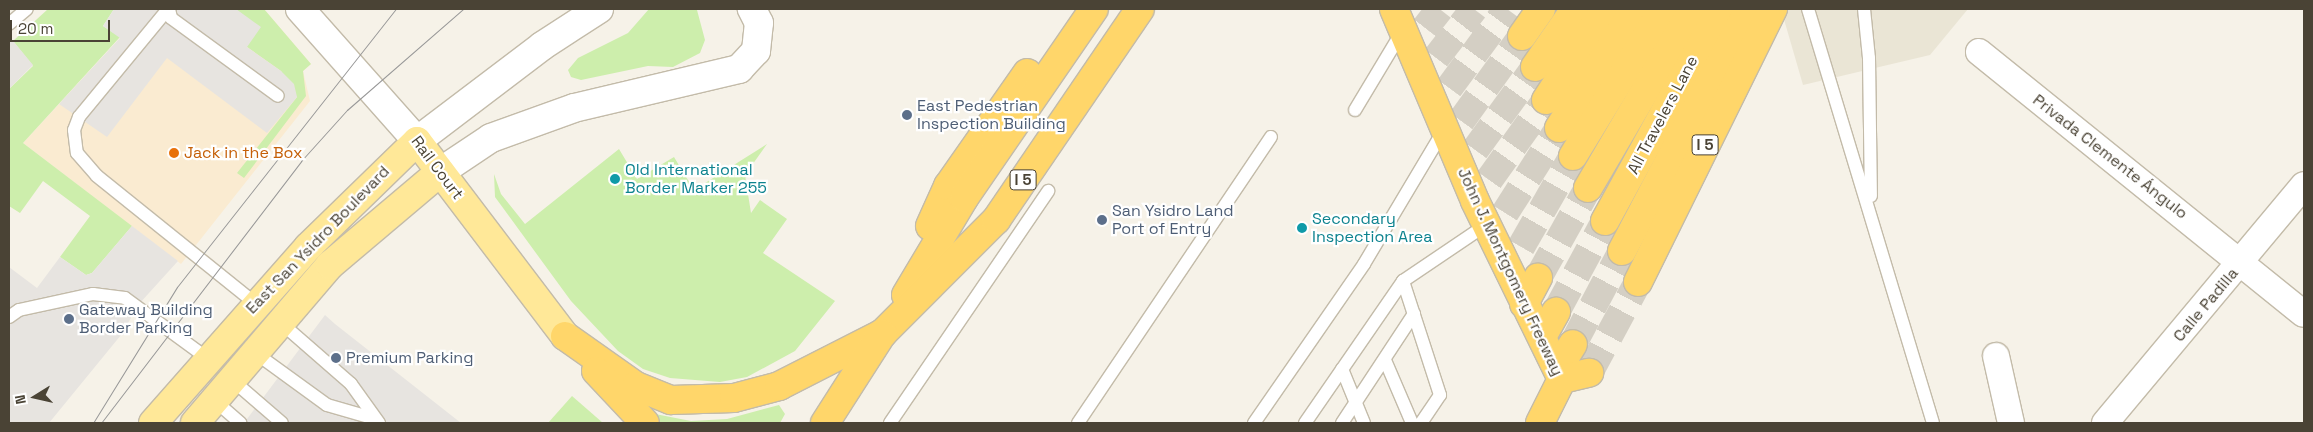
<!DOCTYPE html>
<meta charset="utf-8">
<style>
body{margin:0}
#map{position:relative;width:2313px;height:432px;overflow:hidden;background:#f6f2e8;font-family:"Space Grotesk",sans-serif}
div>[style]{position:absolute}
.residential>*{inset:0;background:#eae5d5}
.commercial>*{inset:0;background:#faebd1}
.green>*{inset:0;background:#cdeeac}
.parking>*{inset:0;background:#e7e4e0}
.motorway-tunnel>*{height:28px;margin-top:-14px;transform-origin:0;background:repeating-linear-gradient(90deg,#d4cfc4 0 28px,transparent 0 42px)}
.roads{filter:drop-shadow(1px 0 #c3bba9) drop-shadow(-1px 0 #c3bba9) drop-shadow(0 1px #c3bba9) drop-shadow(0 -1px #c3bba9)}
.service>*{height:12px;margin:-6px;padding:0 6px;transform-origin:6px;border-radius:6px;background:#fff}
.minor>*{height:26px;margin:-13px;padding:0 13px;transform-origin:13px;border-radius:13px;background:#fff}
.tertiary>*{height:28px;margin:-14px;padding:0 14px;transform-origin:14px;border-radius:14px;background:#fff}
.primary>*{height:28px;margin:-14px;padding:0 14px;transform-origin:14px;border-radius:14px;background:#ffe898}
.motorway>*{height:28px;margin:-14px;padding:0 14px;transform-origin:14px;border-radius:14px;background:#ffd66a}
.tram>*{height:1px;margin:-0.5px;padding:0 0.5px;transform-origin:0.5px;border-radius:0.5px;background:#989898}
.dots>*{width:14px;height:14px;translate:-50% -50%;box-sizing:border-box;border:2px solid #fff;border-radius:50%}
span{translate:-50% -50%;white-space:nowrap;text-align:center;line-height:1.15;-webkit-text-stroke:4.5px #fff;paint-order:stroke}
.shield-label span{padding:1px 4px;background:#fff;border:1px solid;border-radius:4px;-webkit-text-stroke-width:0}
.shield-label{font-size:15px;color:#4a4335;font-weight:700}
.service-label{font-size:16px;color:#4e5e75}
.left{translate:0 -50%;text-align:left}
.street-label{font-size:16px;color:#4a4335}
.food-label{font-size:16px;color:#c56008}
.culture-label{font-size:16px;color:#0d838f}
.frame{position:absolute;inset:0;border:10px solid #4a4335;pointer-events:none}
.north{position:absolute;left:10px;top:372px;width:50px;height:50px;-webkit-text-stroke:4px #fff;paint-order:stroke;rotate:260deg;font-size:14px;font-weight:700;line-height:20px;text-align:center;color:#4a4335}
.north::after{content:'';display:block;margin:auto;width:18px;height:22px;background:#4a4335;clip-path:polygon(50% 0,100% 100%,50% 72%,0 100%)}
.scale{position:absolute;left:10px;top:20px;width:100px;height:22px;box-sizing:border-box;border:2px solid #4a4335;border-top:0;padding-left:6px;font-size:15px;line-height:18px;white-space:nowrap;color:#4a4335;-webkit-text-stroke:4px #fff;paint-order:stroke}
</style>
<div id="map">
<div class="residential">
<i style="clip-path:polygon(1781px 9px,1968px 9px,1930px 55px,1803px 85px)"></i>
</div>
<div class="commercial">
<i style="clip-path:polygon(114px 9px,264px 9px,311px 64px,303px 71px,310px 101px,181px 264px,23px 143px,120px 38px)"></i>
</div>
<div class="green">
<i style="clip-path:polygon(48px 9px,114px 9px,103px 26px,120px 37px,23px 143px,132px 226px,92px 273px,86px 275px,60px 257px,90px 216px,43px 181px,20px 213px,9px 206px,9px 89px,33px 66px,13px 41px)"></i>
<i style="clip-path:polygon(236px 9px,264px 9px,311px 64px,303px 71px,306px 96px,244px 178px,237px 173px,297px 97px,281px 71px,247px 47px)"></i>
<i style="clip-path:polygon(649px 9px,697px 10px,705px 40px,700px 53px,673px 67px,648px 66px,581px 80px,571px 77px,568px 70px,578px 58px,628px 33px)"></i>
<i style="clip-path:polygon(767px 144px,745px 175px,751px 213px,760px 200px,787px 219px,763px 253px,835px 301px,795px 351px,747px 377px,720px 382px,670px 378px,643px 369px,618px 351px,571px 301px,495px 197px,494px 174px,501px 194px,525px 224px,619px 149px,637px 179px,674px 157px,694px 190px)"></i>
<i style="clip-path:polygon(572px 396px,603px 423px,548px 423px)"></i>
<i style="clip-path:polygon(779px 405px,785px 414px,780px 423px,661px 423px,650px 413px,691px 421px,727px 419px)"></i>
</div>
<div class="parking">
<i style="clip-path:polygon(114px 9px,236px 9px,261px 27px,247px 47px,281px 71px,294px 84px,297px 97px,267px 133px,167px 58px,107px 137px,59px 104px,120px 38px,103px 26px)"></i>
<i style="clip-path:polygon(9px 36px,33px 65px,9px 89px)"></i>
<i style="clip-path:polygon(132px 226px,178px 261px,139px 304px,121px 335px,49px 423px,9px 423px,9px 267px,37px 288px,60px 257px,86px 275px,92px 273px)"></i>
<i style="clip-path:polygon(325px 315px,335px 324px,461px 423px,244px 423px)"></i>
</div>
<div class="motorway-tunnel">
<i style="left:1425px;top:28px;width:24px;rotate:-52deg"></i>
<i style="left:1436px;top:58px;width:62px;rotate:-52.2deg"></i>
<i style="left:1449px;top:88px;width:98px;rotate:-53.7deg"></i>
<i style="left:1461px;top:121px;width:105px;rotate:-54.3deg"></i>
<i style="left:1475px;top:150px;width:102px;rotate:-54.1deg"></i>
<i style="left:1489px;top:180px;width:98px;rotate:-54.5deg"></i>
<i style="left:1505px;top:213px;width:101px;rotate:-57.6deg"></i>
<i style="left:1521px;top:247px;width:105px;rotate:-60.3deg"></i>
<i style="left:1538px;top:278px;width:103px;rotate:-60.9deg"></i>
<i style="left:1556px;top:312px;width:103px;rotate:-61.7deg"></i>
<i style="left:1573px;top:344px;width:105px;rotate:-62.2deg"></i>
<i style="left:1589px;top:373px;width:103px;rotate:-61.7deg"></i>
</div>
<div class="roads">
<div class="service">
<i style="left:168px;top:9px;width:140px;rotate:129.5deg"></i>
<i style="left:79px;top:117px;width:14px;rotate:111deg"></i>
<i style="left:74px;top:130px;width:23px;rotate:83deg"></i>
<i style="left:77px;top:153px;width:30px;rotate:49deg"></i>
<i style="left:97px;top:176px;width:204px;rotate:38.8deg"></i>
<i style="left:169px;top:9px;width:9px;rotate:77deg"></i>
<i style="left:171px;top:18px;width:132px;rotate:36.1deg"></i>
<i style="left:1808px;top:9px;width:432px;rotate:73.2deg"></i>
<i style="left:1864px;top:9px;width:49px;rotate:84.2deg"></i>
<i style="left:1869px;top:58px;width:138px;rotate:89.2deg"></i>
<i style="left:9px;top:24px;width:23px;rotate:-40deg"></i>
<i style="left:1355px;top:110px;width:93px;rotate:-59deg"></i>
<i style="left:1403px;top:281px;width:120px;rotate:72deg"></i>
<i style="left:1440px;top:395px;width:34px;rotate:124deg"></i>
<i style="left:9px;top:317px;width:12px;rotate:-35deg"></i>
<i style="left:19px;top:310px;width:76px;rotate:-12.2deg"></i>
<i style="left:93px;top:294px;width:32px;rotate:7deg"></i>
<i style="left:125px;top:298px;width:102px;rotate:36.2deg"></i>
<i style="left:280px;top:322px;width:94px;rotate:41.1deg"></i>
<i style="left:351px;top:384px;width:48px;rotate:54.3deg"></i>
<i style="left:254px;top:352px;width:90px;rotate:36deg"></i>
<i style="left:327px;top:405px;width:47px;rotate:16.1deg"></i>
<i style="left:1385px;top:360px;width:69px;rotate:66.8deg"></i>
<i style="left:1342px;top:369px;width:58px;rotate:67.8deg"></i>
<i style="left:231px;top:379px;width:67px;rotate:40.8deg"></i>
<i style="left:214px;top:400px;width:35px;rotate:41deg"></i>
<i style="left:890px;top:423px;width:281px;rotate:-55.7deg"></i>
<i style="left:1078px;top:423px;width:345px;rotate:-56deg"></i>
<i style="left:1254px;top:423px;width:193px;rotate:-55.3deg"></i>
<i style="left:1364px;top:264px;width:156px;rotate:-59.2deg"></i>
<i style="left:1305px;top:423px;width:173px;rotate:-55.4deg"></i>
<i style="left:1403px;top:281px;width:100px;rotate:-34deg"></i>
<i style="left:1342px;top:423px;width:131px;rotate:-56.6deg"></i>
</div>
<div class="minor">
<i style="left:1979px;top:52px;width:417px;rotate:38.9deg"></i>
<i style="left:1996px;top:356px;width:69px;rotate:77.4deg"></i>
<i style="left:2105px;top:423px;width:310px;rotate:-50.1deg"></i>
</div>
<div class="tertiary">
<i style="left:300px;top:9px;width:176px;rotate:48.4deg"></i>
<i style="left:417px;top:141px;width:157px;rotate:-37.2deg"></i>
<i style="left:542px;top:46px;width:68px;rotate:-33deg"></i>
<i style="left:440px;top:172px;width:61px;rotate:-33.7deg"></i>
<i style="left:491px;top:138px;width:88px;rotate:-19.9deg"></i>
<i style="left:574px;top:108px;width:170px;rotate:-13.3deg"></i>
<i style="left:739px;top:69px;width:25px;rotate:-47deg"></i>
<i style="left:756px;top:51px;width:28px;rotate:-84deg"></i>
<i style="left:759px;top:23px;width:16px;rotate:-117deg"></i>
</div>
<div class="primary">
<i style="left:153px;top:423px;width:235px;rotate:-48.6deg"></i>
<i style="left:308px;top:247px;width:152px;rotate:-44.2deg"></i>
<i style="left:417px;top:141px;width:245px;rotate:52.8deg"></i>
<i style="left:195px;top:423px;width:208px;rotate:-49.5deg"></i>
<i style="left:330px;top:265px;width:144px;rotate:-40.2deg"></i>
</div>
<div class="motorway">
<i style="left:1394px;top:9px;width:208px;rotate:67.1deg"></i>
<i style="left:1475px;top:201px;width:198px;rotate:64deg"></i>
<i style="left:1562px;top:379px;width:49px;rotate:116.6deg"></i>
<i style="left:1522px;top:36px;width:33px;rotate:-55deg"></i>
<i style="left:1535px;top:67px;width:70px;rotate:-55.4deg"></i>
<i style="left:1546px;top:100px;width:108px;rotate:-57deg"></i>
<i style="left:1559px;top:128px;width:141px;rotate:-57.4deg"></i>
<i style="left:1573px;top:156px;width:172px;rotate:-58.5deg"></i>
<i style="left:1588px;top:188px;width:208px;rotate:-59.6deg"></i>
<i style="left:1605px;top:221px;width:242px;rotate:-61.3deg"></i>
<i style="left:930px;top:226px;width:44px;rotate:-65.8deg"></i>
<i style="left:948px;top:186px;width:138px;rotate:-55deg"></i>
<i style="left:1622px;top:251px;width:273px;rotate:-62.3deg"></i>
<i style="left:1638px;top:282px;width:305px;rotate:-63.7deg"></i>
<i style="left:906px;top:295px;width:113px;rotate:-59.1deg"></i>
<i style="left:964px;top:198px;width:229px;rotate:-55.5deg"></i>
<i style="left:1524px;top:304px;width:30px;rotate:-62deg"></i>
<i style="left:565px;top:336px;width:87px;rotate:35.2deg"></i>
<i style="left:636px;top:386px;width:38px;rotate:22deg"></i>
<i style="left:671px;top:400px;width:63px;rotate:-1.8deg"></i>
<i style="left:734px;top:398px;width:47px;rotate:-14.9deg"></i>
<i style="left:779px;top:386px;width:117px;rotate:-27deg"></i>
<i style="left:883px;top:333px;width:160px;rotate:-45deg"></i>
<i style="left:996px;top:220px;width:255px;rotate:-55.7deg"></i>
<i style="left:1542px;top:337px;width:29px;rotate:-61deg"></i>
<i style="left:1558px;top:368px;width:28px;rotate:-58deg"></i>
<i style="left:596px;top:371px;width:71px;rotate:46.7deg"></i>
<i style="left:1562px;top:379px;width:28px;rotate:-13deg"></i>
<i style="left:825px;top:423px;width:106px;rotate:-57.4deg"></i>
</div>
</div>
<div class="tram">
<i style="left:93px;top:423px;width:160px;rotate:-58.3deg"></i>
<i style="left:177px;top:287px;width:354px;rotate:-51.8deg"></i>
<i style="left:101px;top:423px;width:330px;rotate:-52.6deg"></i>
<i style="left:301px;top:161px;width:69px;rotate:-48deg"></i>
<i style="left:347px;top:110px;width:154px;rotate:-41deg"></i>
</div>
<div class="dots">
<i style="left:907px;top:115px;background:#5c6f8a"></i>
<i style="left:174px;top:153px;background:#e8710a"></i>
<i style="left:615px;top:179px;background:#0f9aa8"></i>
<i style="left:1102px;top:220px;background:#5c6f8a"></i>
<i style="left:1302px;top:228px;background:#0f9aa8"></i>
<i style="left:69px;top:319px;background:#5c6f8a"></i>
<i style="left:336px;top:358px;background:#5c6f8a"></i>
</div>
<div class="shield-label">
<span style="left:1705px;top:145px">I 5</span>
<span style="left:1023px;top:180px">I 5</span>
</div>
<div class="service-label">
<span class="left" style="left:917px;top:115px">East Pedestrian<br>Inspection Building</span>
<span class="left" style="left:1112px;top:220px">San Ysidro Land<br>Port of Entry</span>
<span class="left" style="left:79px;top:319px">Gateway Building<br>Border Parking</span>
<span class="left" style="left:346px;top:358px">Premium Parking</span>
</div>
<div class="street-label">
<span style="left:1663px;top:115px;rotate:-62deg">All Travelers Lane</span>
<span style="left:2110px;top:157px;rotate:38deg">Privada Clemente Ángulo</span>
<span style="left:437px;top:168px;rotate:53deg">Rail Court</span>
<span style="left:318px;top:240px;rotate:-46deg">East San Ysidro Boulevard</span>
<span style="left:1510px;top:272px;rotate:65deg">John J. Montgomery Freeway</span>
<span style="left:2206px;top:305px;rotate:-50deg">Calle Padilla</span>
</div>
<div class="food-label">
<span class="left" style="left:184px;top:153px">Jack in the Box</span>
</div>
<div class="culture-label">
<span class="left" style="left:625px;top:179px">Old International<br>Border Marker 255</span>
<span class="left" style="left:1312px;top:228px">Secondary<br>Inspection Area</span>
</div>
<div class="frame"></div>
<div class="north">N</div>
<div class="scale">20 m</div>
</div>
